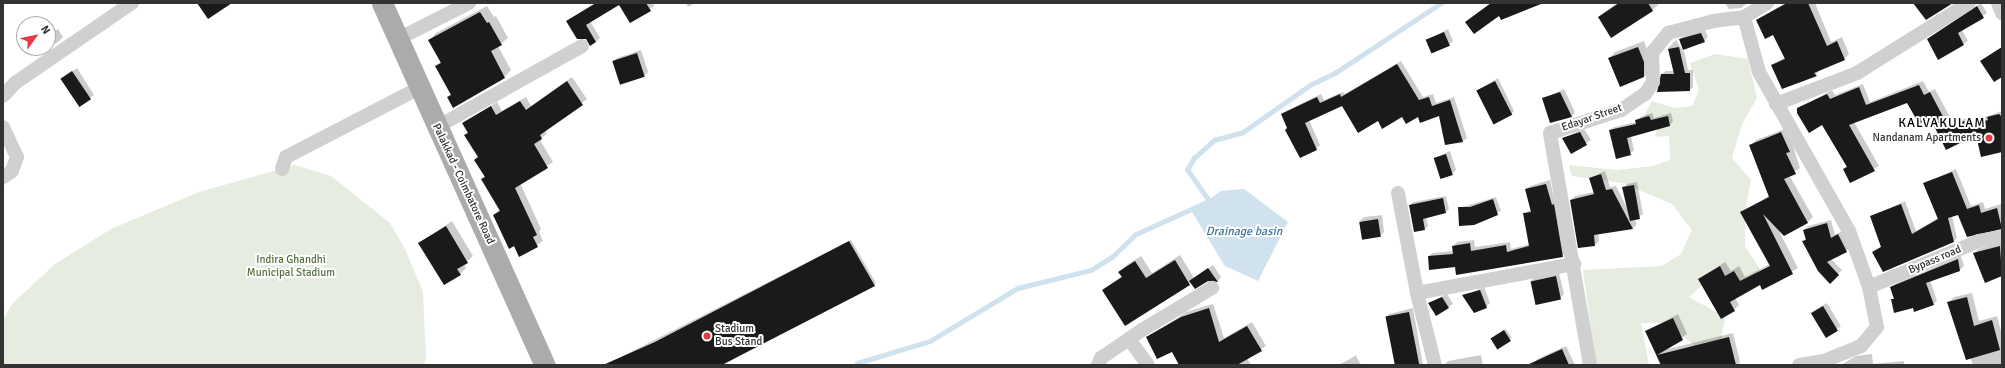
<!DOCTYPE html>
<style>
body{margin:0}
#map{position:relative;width:2005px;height:368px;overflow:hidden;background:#fff;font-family:Signika,sans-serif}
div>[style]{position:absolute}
.green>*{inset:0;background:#e6ecdf}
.water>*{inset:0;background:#cfe2ee}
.shadow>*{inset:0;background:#0003;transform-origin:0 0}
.stream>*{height:4.5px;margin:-2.25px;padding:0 2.25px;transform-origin:2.25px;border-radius:2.25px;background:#cfe2ee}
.building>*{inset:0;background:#1a1a1a;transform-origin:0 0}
.minor>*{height:14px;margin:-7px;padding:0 7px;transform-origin:7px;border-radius:7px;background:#d0d0d0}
.primary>*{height:21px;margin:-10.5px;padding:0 10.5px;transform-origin:10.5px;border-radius:10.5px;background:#ababab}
.dots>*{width:11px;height:11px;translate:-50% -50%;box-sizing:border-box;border:2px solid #fff;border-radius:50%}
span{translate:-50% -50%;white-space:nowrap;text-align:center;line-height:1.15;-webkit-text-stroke:4px #fff;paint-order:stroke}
.street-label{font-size:11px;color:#333}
.poi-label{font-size:11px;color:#333}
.right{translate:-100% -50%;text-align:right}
.left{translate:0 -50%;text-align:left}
.park-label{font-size:11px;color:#56703f}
.water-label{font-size:12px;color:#3f7597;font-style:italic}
.quarter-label{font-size:13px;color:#000;letter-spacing:1px}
.frame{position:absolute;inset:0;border:4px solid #333;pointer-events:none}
.north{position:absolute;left:16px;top:16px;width:40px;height:40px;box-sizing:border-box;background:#fff;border:1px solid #adadad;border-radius:50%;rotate:57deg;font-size:11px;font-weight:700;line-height:16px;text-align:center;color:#333}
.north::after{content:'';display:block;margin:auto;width:14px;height:18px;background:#e63946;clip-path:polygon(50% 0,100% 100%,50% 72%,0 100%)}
</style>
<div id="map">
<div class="green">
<i style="clip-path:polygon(1715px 54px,1748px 59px,1757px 98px,1742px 124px,1732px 158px,1751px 180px,1745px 211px,1745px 246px,1760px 269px,1748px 286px,1710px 278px,1689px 297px,1725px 317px,1721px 341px,1696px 347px,1668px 323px,1641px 323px,1649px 365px,1596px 365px,1583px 270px,1662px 266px,1681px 254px,1692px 230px,1672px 204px,1622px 183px,1572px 176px,1569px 165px,1617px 170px,1653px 166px,1670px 160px,1669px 136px,1655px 137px,1658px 124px,1642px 119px,1652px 101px,1675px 108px,1692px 106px,1699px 90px,1690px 63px)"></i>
<i style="clip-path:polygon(295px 165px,331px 176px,390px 223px,405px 249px,423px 292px,426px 358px,424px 365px,3px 365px,3px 320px,12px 304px,55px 264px,111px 229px,199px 192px)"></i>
</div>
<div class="water">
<i style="clip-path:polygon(1244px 189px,1288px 222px,1258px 281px,1225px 266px,1192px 212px,1221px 191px)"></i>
</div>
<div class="shadow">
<i style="clip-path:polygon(595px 3px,599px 3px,590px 21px,600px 38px,596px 42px,567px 21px)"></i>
<i style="clip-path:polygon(619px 3px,653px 3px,654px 6px,630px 22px)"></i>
<i style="clip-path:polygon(686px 3px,695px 3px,688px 7px)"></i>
<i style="clip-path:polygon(1617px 3px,1657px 3px,1658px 5px,1652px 10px,1599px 17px)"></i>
<i style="clip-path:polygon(1725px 3px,1748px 3px,1741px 8px,1729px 9px)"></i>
<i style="clip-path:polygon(1785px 3px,1815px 3px,1831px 42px,1842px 37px,1849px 54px,1844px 59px,1820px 69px,1816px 75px,1772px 65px,1785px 57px,1773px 34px,1757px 20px)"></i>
<i style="clip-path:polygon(1981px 3px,1987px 13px,1962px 30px,1968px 41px,1939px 58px,1928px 39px)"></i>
<i style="clip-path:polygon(487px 6px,494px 17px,496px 16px,508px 38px,498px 46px,511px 70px,504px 77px,448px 97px,451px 94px,436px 66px,441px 61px,430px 40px,436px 33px)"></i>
<i style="clip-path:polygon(58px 29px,63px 37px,59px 41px,40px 54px,37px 48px,48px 48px,48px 35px)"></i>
<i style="clip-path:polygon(1448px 29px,1453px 41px,1449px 45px,1427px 41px)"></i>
<i style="clip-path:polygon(1705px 30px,1708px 37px,1704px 41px,1680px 39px,1684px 35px)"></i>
<i style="clip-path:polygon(1676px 40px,1685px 54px,1688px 70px,1693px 70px,1693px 87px,1690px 90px,1662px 74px,1666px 71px,1674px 71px,1668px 48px)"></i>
<i style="clip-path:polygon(1644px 41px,1649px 56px,1650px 71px,1644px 77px,1609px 58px,1615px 52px)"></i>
<i style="clip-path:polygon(641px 50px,648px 72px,644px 76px,614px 62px,617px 58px)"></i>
<i style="clip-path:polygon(1401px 61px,1423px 97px,1433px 94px,1436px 103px,1454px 97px,1467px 138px,1463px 141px,1446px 144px,1439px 115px,1402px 116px,1342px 105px,1309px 120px,1320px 145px,1316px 149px,1288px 128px,1282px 114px,1286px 111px,1321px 94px,1324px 100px,1343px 92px,1345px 94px)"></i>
<i style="clip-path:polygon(77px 68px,94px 95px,90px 98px,62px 79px)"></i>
<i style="clip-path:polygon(572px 77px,587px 99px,545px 130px,547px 133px,540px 140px,553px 162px,520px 183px,541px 229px,539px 232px,543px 241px,520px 255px,494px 215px,500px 209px,482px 179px,485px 176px,479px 157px,465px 135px,468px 132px,463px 123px,497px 102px,502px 111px,526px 97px,531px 106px)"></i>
<i style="clip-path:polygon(1498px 78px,1514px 111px,1511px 114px,1478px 91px)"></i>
<i style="clip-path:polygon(1923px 81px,1929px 92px,1935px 89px,1954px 125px,1968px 117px,1971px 122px,2002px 111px,2002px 151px,1977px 134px,1947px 149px,1930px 117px,1908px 101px,1854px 122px,1879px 166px,1850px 182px,1844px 169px,1847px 166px,1822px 124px,1809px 131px,1796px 110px,1832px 90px,1835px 95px,1863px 84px,1870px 102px)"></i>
<i style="clip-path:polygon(1564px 89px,1575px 112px,1572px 116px,1551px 122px,1543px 99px)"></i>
<i style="clip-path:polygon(1652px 113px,1654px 118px,1671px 113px,1673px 121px,1670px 125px,1631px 136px,1634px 151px,1617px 158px,1610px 131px,1614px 127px,1637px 122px,1640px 117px)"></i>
<i style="clip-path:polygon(1787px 128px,1800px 168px,1789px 175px,1813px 217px,1807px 223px,1778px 229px,1798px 268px,1763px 288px,1760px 283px,1735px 298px,1739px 305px,1734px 310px,1699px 279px,1725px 262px,1731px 271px,1739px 266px,1745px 277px,1770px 264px,1742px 213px,1770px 195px,1751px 145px,1756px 140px)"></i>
<i style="clip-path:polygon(1584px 129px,1591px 140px,1571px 152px,1563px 138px)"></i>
<i style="clip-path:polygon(1450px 151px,1456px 170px,1452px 174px,1435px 158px)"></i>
<i style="clip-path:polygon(1956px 169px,1971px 206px,1983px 202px,1985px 209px,2001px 204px,2002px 228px,1968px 236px,1959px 214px,1952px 216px,1957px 238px,1953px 242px,1873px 252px,1882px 246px,1871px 216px,1905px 201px,1916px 231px,1938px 218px,1924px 184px)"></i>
<i style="clip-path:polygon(1605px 171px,1610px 187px,1616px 186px,1627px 208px,1623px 188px,1627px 184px,1637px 182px,1643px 214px,1634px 219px,1637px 224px,1633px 228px,1598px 233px,1599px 241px,1595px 245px,1571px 200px,1575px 196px,1594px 192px,1590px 178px)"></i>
<i style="clip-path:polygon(1550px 180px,1566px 253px,1562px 256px,1456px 266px,1429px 257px,1432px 253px,1454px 251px,1453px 246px,1457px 242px,1474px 240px,1475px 247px,1510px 242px,1511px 249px,1530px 244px,1524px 214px,1531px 209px,1526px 189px,1530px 186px)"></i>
<i style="clip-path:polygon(1446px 196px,1449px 209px,1446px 212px,1426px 217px,1428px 226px,1425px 229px,1410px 205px,1413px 202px)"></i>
<i style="clip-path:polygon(1496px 197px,1501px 211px,1474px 224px,1459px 208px)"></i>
<i style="clip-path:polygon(1382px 215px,1384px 232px,1380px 236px,1360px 221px,1364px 217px)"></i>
<i style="clip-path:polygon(1831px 220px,1835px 235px,1842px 231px,1850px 248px,1831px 259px,1842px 270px,1830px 282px,1804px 241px,1806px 238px,1804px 230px,1808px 226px)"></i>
<i style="clip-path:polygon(452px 221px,473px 256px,464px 264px,466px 268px,460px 274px,420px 243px)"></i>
<i style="clip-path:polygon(851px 240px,876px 283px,874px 285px,720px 365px,612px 365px,611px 362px)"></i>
<i style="clip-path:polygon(2002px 243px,2002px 275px,1986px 281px,1975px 253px,1978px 249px)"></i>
<i style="clip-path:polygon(1180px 255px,1194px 278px,1213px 265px,1221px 277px,1218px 281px,1191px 282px,1126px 325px,1103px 290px,1122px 276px,1120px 272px,1125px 266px,1141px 256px,1152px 273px)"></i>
<i style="clip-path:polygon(1961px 256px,1964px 266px,1960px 270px,1930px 280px,1937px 301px,1933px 304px,1892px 300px,1895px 297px,1891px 288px,1895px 284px)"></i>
<i style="clip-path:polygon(1559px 273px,1564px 294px,1560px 298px,1531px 281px,1535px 277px)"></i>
<i style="clip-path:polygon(1484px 287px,1490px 303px,1486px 307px,1464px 296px)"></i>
<i style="clip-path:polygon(1972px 293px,1979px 321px,1997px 316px,2002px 335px,2002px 365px,1973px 365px,1949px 302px,1954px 297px)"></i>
<i style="clip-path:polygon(1447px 294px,1453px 304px,1437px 315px,1429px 303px)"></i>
<i style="left:1827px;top:303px;width:27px;height:19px;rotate:59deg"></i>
<i style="clip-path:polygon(1213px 304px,1224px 338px,1252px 322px,1266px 346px,1247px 358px,1251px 365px,1180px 365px,1172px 351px,1148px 338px,1186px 312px)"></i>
<i style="clip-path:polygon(1413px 308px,1423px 365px,1395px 365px,1386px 318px,1389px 314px)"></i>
<i style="clip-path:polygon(1678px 314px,1687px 334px,1664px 350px,1733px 333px,1740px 362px,1738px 365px,1660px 365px,1646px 331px)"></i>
<i style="clip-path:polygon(1506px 329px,1512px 338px,1498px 348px,1494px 338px)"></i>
<i style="clip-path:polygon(1566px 346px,1575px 365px,1534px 365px,1537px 359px)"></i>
<i style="clip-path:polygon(1355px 354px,1361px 365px,1339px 365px,1355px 356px)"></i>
<i style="clip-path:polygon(1872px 354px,1873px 364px,1904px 361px,1904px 365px,1841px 365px,1856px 356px)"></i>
<i style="clip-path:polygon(1481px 355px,1483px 365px,1444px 365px,1448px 361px)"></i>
</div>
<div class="stream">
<i style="left:857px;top:363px;width:76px;rotate:-16.8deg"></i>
<i style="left:930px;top:341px;width:103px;rotate:-31.1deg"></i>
<i style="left:1018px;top:288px;width:75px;rotate:-13.9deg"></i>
<i style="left:1091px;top:270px;width:25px;rotate:-32deg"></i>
<i style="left:1112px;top:257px;width:33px;rotate:-44deg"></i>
<i style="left:1136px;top:234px;width:80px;rotate:-24.3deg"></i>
<i style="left:1209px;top:201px;width:38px;rotate:-125deg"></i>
<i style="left:1187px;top:170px;width:14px;rotate:-60deg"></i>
<i style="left:1194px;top:158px;width:27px;rotate:-42deg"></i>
<i style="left:1214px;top:140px;width:30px;rotate:-15deg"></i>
<i style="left:1243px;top:132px;width:82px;rotate:-35deg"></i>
<i style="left:1310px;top:85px;width:28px;rotate:-26deg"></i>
<i style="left:1335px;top:73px;width:127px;rotate:-33.4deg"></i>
</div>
<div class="building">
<i style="clip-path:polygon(197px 3px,232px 3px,208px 19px)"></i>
<i style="clip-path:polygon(596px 3px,646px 3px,651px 11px,630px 23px,619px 5px,586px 25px,596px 42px,590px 46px,586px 39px,577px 39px,566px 21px)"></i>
<i style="clip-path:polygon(1491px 3px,1541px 3px,1541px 4px,1501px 20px,1499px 16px,1474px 34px,1465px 22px)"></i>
<i style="clip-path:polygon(1619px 3px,1648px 3px,1653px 11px,1611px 38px,1598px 17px)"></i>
<i style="clip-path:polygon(1787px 3px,1808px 3px,1827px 46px,1837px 41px,1845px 60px,1814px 73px,1817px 76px,1782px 89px,1771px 65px,1785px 59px,1773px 35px,1765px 39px,1756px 20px)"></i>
<i style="clip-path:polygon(1913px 3px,1953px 3px,1926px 20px)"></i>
<i style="clip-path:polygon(1977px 6px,1984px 18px,1958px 33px,1964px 45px,1938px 60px,1927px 39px)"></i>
<i style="clip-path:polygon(480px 12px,487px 23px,489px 22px,502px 45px,491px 51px,505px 78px,453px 108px,447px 97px,451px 95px,435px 66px,441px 63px,428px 40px)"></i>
<i style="left:1444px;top:32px;width:15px;height:20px;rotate:67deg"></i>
<i style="clip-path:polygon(1701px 33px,1705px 42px,1683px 50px,1679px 39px)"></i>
<i style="clip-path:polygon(1638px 47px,1644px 62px,1644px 77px,1620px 87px,1608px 58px)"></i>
<i style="clip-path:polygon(1679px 47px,1685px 73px,1690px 73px,1690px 91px,1657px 92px,1661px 74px,1674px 74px,1668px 49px)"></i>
<i style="clip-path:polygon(2002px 47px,2002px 77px,1994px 82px,1980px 61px)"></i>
<i style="left:637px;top:53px;width:25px;height:26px;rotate:72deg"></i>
<i style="clip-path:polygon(1397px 64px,1419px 100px,1429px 97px,1432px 106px,1450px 100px,1463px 142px,1445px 145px,1439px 116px,1420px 123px,1418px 117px,1406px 124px,1402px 117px,1382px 129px,1378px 121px,1358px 133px,1342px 106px,1305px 123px,1317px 150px,1300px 158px,1285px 130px,1287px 128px,1281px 114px,1317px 97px,1320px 103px,1340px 94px,1341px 97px)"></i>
<i style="left:72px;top:71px;width:34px;height:14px;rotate:56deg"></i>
<i style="clip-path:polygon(567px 81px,583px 105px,540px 135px,542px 139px,534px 144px,548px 168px,515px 188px,537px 235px,533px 237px,538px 247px,519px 257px,514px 246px,509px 249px,493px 215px,500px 211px,481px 179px,485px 177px,474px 160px,478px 157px,464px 135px,468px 133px,462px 123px,491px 106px,496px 115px,520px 101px,526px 110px)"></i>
<i style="left:1495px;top:81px;width:38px;height:21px;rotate:63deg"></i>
<i style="clip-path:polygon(1919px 85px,1924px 95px,1930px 92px,1949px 128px,1964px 121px,1966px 126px,1988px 120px,1987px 117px,1999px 114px,2002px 117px,2002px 152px,1981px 157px,1976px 135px,1946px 150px,1930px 118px,1919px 124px,1907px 103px,1849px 125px,1875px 171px,1850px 183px,1843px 169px,1847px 167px,1822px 125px,1809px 133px,1797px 113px,1797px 108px,1827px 94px,1830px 99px,1859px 87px,1866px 105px)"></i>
<i style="clip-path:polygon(1560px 92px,1572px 117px,1550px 123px,1542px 98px)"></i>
<i style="clip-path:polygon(1649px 116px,1651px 120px,1668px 116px,1670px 126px,1627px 138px,1631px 155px,1616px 159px,1609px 130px,1636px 124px,1635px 120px)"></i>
<i style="clip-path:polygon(1580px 132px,1587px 145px,1571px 154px,1562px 138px)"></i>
<i style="clip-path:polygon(1781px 132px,1790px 152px,1786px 153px,1796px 174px,1784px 179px,1808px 223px,1784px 236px,1763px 214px,1793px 274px,1762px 290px,1760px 285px,1730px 302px,1735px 311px,1721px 319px,1698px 279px,1720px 266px,1725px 276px,1734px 271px,1740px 281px,1770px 266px,1740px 212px,1769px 197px,1749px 145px)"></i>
<i style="left:1446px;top:154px;width:22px;height:13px;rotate:72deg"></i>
<i style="clip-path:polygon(1952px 172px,1967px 209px,1979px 205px,1981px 213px,1997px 208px,2002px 229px,1967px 237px,1958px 215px,1948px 218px,1954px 242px,1883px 272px,1872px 252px,1881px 247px,1870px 216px,1901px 204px,1912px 234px,1938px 219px,1923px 183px)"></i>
<i style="clip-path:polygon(1601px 174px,1606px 190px,1612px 189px,1633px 229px,1594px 235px,1595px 246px,1578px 248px,1570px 200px,1594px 194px,1589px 178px)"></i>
<i style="clip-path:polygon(1546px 184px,1552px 205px,1554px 204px,1563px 257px,1456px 275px,1455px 267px,1429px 270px,1428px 256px,1453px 254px,1452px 246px,1470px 243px,1471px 251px,1506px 245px,1507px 252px,1529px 246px,1523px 213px,1531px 212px,1525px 189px)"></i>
<i style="clip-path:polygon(1634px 185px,1640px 219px,1630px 221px,1622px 187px)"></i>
<i style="clip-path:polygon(1443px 198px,1446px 213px,1423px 219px,1425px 230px,1414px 232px,1409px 205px)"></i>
<i style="clip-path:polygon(1493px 199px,1498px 215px,1474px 225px,1459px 226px,1458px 207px,1470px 207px)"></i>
<i style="left:1378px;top:219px;width:18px;height:19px;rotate:81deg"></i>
<i style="clip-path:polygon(1827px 223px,1831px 238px,1838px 234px,1847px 252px,1827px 262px,1839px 275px,1830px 284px,1818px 271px,1802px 241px,1806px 240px,1803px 230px)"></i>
<i style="clip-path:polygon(446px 226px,468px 263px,457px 269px,461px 275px,444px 285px,418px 243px)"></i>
<i style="clip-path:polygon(849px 241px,875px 286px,722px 365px,603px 365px,655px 342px)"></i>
<i style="clip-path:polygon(2000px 246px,2002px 276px,1985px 283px,1973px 253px)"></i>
<i style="clip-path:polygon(1958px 259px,1960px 271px,1926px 283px,1934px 305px,1914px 312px,1913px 308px,1894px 313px,1891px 299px,1894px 299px,1890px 287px)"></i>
<i style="clip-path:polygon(1175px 260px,1190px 285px,1125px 326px,1102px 290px,1122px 277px,1118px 272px,1135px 261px,1146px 278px)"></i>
<i style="clip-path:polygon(1208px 268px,1218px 282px,1208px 281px,1195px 289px,1189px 281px)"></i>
<i style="left:1556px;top:276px;width:24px;height:26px;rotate:78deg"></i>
<i style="clip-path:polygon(1480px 290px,1487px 308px,1474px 313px,1462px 295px)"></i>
<i style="clip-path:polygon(1442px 297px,1449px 308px,1436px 316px,1428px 303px)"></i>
<i style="clip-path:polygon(1967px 297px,1974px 326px,1992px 320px,2000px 350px,1966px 360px,1947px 302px)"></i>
<i style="left:1823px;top:306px;width:29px;height:14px;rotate:59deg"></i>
<i style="clip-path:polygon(1209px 308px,1219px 342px,1247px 326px,1262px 351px,1237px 365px,1179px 365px,1172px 352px,1157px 359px,1146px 337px,1181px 317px)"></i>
<i style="left:1409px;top:312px;width:54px;height:24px;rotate:79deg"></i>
<i style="clip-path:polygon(1673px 318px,1683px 340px,1657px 355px,1729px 337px,1736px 365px,1661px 365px,1645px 331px)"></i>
<i style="left:1504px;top:330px;width:13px;height:16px;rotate:58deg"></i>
<i style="clip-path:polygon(1562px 349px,1569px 365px,1527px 365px)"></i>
</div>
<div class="minor">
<i style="left:1998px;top:3px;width:11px;rotate:68deg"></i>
<i style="left:1744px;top:17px;width:57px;rotate:74.7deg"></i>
<i style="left:1759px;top:72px;width:183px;rotate:60.5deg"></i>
<i style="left:1849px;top:231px;width:59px;rotate:70.3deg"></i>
<i style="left:1869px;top:287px;width:41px;rotate:78.7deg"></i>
<i style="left:1877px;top:327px;width:25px;rotate:130deg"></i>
<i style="left:1861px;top:346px;width:40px;rotate:158deg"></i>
<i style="left:1824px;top:361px;width:25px;rotate:171deg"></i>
<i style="left:398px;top:39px;width:80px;rotate:-26.9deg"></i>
<i style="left:3px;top:96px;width:18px;rotate:-47deg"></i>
<i style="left:15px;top:83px;width:142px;rotate:-34.4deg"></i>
<i style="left:1776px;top:104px;width:87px;rotate:-20.9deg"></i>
<i style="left:1857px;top:73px;width:132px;rotate:-32deg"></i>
<i style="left:3px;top:127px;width:33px;rotate:65deg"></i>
<i style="left:17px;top:157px;width:15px;rotate:110deg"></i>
<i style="left:12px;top:171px;width:11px;rotate:146deg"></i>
<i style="left:437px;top:127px;width:166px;rotate:-29.2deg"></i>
<i style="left:282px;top:169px;width:13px;rotate:-72deg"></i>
<i style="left:286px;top:157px;width:150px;rotate:-27.4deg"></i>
<i style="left:1398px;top:193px;width:102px;rotate:79.2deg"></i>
<i style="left:1417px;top:293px;width:74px;rotate:76deg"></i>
<i style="left:1869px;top:287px;width:119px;rotate:-22.7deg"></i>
<i style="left:1979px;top:241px;width:23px;rotate:-10deg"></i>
<i style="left:1417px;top:293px;width:160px;rotate:-10.5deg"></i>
<i style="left:1129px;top:339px;width:32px;rotate:54deg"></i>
<i style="left:1098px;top:365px;width:8px;rotate:-67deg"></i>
<i style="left:1101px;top:358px;width:50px;rotate:-34.3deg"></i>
<i style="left:1142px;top:330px;width:82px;rotate:-31deg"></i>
<i style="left:1590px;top:365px;width:235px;rotate:-99.8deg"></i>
<i style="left:1550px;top:133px;width:75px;rotate:-17.9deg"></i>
<i style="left:1621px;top:110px;width:29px;rotate:-34deg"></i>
<i style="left:1645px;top:94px;width:14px;rotate:-56deg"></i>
<i style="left:1653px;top:82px;width:29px;rotate:-92deg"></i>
<i style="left:1652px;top:53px;width:26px;rotate:-51deg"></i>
<i style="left:1668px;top:33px;width:47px;rotate:-14.9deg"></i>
<i style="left:1713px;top:21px;width:31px;rotate:-7deg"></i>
<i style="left:1744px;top:17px;width:27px;rotate:-31deg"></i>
</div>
<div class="primary">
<i style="left:382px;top:3px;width:397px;rotate:65.8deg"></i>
</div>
<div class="dots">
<i style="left:1989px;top:138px;background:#e63946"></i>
<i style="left:707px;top:336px;background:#e63946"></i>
</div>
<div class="street-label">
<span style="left:1592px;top:118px;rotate:-19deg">Edayar Street</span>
<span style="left:463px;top:184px;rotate:65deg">Palakkad - Coimbatore Road</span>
<span style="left:1935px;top:260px;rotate:-23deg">Bypass road</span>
</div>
<div class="poi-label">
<span class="right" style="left:1981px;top:138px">Nandanam Apartments</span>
<span class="left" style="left:715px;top:336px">Stadium<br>Bus Stand</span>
</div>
<div class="park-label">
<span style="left:291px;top:267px">Indira Ghandhi<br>Municipal Stadium</span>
</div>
<div class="water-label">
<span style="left:1244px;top:232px">Drainage basin</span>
</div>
<div class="quarter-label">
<span style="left:1942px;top:123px">KALVAKULAM</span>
</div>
<div class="frame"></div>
<div class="north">N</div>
</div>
